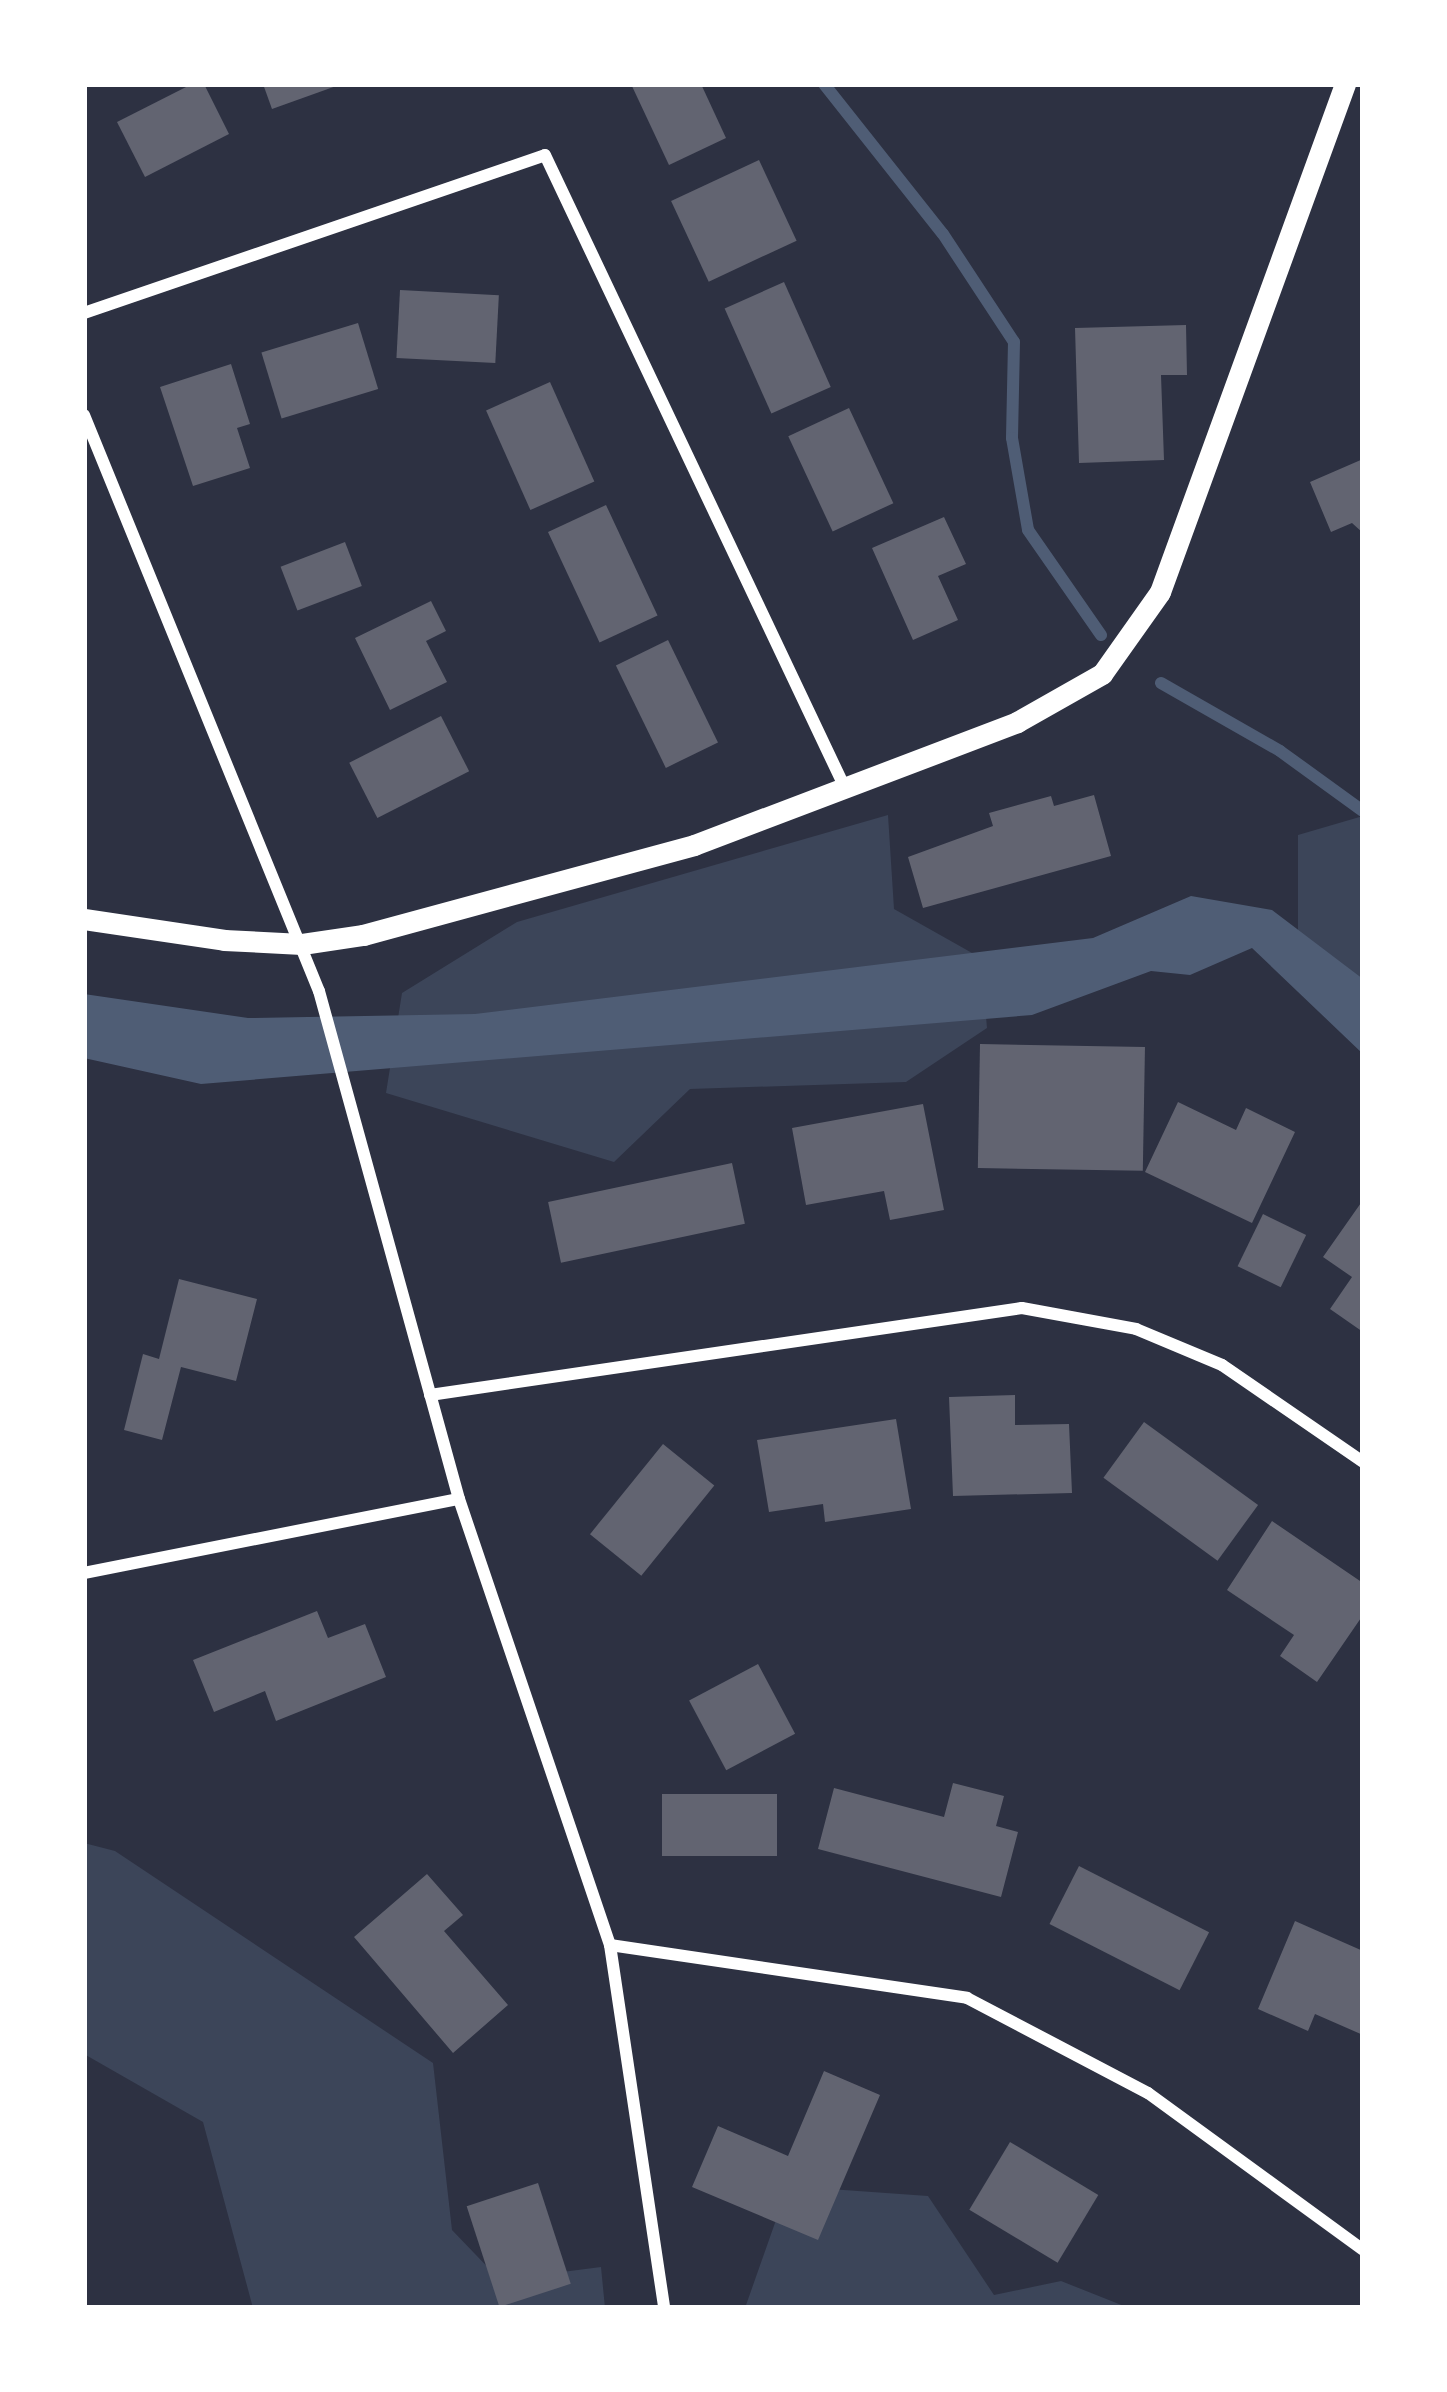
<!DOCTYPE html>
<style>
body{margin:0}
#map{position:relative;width:1447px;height:2392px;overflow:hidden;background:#2d3142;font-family:"Exo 2",sans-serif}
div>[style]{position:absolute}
.green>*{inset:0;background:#3c4559}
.water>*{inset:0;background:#4f5d75}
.stream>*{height:12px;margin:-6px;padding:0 6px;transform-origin:6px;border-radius:6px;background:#4f5d75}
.building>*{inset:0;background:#626471;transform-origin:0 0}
.minor>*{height:12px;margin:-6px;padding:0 6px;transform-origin:6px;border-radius:6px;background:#fff}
.tertiary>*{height:21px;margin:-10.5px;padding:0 10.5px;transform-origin:10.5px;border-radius:10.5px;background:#fff}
span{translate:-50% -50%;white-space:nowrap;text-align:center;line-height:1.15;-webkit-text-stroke:12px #fff;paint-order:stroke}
.frame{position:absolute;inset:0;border:87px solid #fff;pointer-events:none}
</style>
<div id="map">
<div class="green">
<i style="clip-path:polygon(888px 815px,894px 909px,981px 958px,987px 1028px,906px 1082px,690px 1089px,614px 1162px,386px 1093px,402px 993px,517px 922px)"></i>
<i style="clip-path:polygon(1363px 816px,1363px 997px,1298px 936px,1298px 835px)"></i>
<i style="clip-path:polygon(84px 1843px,115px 1851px,433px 2063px,452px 2230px,500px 2280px,601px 2267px,605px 2308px,253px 2308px,203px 2122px,84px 2054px)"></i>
<i style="clip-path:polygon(788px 2186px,928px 2196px,994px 2295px,1061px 2281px,1129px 2308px,745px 2308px)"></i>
</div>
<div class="water">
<i style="clip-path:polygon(1191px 896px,1272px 910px,1363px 979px,1363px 1054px,1252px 948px,1190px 975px,1151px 971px,1032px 1015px,201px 1084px,84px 1058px,84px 994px,248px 1018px,475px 1014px,1093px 938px)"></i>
</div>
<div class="stream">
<i style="left:824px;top:84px;width:191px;rotate:51.6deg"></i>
<i style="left:943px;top:234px;width:129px;rotate:56.7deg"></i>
<i style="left:1014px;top:342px;width:96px;rotate:91.2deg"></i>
<i style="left:1012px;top:438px;width:93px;rotate:80.1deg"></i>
<i style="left:1028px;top:530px;width:128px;rotate:55.2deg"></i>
<i style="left:1161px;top:683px;width:137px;rotate:29.7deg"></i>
<i style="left:1280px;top:751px;width:102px;rotate:35.9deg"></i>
</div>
<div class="building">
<i style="clip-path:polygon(192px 84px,204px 84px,229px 134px,145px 177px,117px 122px)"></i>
<i style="clip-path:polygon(263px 84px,339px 84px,339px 85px,272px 109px)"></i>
<i style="clip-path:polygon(631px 84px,701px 84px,726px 138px,669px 165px)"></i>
<i style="left:759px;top:160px;width:89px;height:97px;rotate:65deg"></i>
<i style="left:784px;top:282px;width:115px;height:65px;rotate:66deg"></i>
<i style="left:400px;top:290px;width:99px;height:68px;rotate:3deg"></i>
<i style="left:358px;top:323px;width:69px;height:101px;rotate:73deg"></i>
<i style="clip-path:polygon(1186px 325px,1187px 375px,1161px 375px,1164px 460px,1079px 463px,1075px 328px)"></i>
<i style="clip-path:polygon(231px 364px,250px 424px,237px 428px,250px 468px,193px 486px,160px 387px)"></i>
<i style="left:550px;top:382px;width:109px;height:70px;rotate:66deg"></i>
<i style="left:849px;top:408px;width:105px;height:67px;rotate:65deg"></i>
<i style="clip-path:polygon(1363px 459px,1363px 533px,1352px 523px,1331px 532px,1310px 482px)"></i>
<i style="left:606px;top:505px;width:122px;height:64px;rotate:65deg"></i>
<i style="clip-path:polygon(944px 517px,966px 564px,938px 576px,958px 620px,913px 640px,872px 548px)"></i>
<i style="left:345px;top:542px;width:47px;height:69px;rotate:69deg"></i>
<i style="clip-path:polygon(431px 601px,446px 631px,426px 641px,447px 682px,390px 710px,355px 638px)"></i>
<i style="left:668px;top:640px;width:114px;height:58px;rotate:64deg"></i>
<i style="left:441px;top:716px;width:62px;height:103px;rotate:63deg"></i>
<i style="clip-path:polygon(1094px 795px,1111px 856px,923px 908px,908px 857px,993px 826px,989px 813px,1051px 796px,1054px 806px)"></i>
<i style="left:980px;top:1044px;width:165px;height:124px;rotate:1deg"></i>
<i style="clip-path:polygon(1178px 1102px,1236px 1130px,1246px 1108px,1295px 1132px,1252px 1223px,1145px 1172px)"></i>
<i style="clip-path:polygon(923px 1104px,944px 1210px,890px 1220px,884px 1191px,806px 1205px,792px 1128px)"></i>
<i style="left:732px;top:1163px;width:62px;height:188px;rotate:78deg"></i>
<i style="clip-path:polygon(1363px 1200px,1363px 1332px,1330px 1309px,1352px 1277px,1323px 1257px)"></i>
<i style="left:1263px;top:1214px;width:48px;height:58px;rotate:26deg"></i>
<i style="clip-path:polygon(179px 1279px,257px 1299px,236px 1381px,181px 1367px,162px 1440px,124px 1430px,143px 1354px,159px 1359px)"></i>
<i style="clip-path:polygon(1015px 1395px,1015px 1425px,1069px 1424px,1072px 1493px,953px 1496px,949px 1397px)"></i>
<i style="clip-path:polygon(896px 1419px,911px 1509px,825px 1522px,823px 1504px,769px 1512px,757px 1440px)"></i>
<i style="left:1144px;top:1422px;width:141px;height:69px;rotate:36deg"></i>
<i style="left:663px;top:1444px;width:66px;height:116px;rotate:39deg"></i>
<i style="clip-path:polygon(1272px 1521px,1363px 1583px,1363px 1615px,1317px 1682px,1280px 1656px,1294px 1635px,1227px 1590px)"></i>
<i style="clip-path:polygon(317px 1611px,328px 1638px,365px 1624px,386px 1677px,276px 1721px,265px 1691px,214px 1712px,193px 1660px)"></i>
<i style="left:758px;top:1664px;width:79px;height:78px;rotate:62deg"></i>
<i style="clip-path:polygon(953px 1783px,1004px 1796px,996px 1826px,1018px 1832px,1001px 1897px,818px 1849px,834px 1788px,944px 1817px)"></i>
<i style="left:662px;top:1794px;width:115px;height:62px"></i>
<i style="left:1079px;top:1866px;width:146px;height:65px;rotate:27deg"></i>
<i style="clip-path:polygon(427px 1874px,463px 1915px,444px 1931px,508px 2005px,453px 2053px,354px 1937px)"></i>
<i style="clip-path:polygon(1295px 1921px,1363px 1951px,1363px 2035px,1315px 2014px,1308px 2031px,1258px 2009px)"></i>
<i style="clip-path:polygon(824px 2071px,880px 2095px,818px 2240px,692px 2187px,718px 2126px,788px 2156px)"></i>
<i style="left:1010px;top:2142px;width:103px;height:79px;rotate:31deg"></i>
<i style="left:538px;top:2183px;width:106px;height:75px;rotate:72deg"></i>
</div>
<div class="minor">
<i style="left:84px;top:313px;width:487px;rotate:-18.9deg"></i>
<i style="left:545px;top:155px;width:700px;rotate:64.64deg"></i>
<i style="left:84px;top:415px;width:622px;rotate:67.81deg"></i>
<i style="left:319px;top:991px;width:527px;rotate:74.59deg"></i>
<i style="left:459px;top:1499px;width:471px;rotate:71.3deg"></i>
<i style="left:610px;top:1945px;width:367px;rotate:81.5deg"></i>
<i style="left:430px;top:1395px;width:598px;rotate:-8.36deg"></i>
<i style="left:1022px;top:1308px;width:116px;rotate:10.4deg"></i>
<i style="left:1136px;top:1329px;width:93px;rotate:22.7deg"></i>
<i style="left:1222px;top:1365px;width:171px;rotate:34.5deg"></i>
<i style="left:84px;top:1573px;width:382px;rotate:-11.2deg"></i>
<i style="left:610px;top:1945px;width:361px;rotate:8.4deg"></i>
<i style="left:967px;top:1998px;width:204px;rotate:27.7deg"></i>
<i style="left:1148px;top:2093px;width:266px;rotate:36.1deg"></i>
</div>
<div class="tertiary">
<i style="left:84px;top:919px;width:142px;rotate:8.5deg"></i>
<i style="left:224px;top:940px;width:78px;rotate:2.9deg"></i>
<i style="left:302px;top:944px;width:62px;rotate:-8.4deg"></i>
<i style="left:363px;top:935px;width:343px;rotate:-15.2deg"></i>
<i style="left:694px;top:845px;width:346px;rotate:-20.8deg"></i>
<i style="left:1017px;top:722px;width:98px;rotate:-29.5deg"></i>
<i style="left:1102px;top:674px;width:100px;rotate:-54.7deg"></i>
<i style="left:1160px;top:592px;width:541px;rotate:-69.99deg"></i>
</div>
<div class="frame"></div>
</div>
